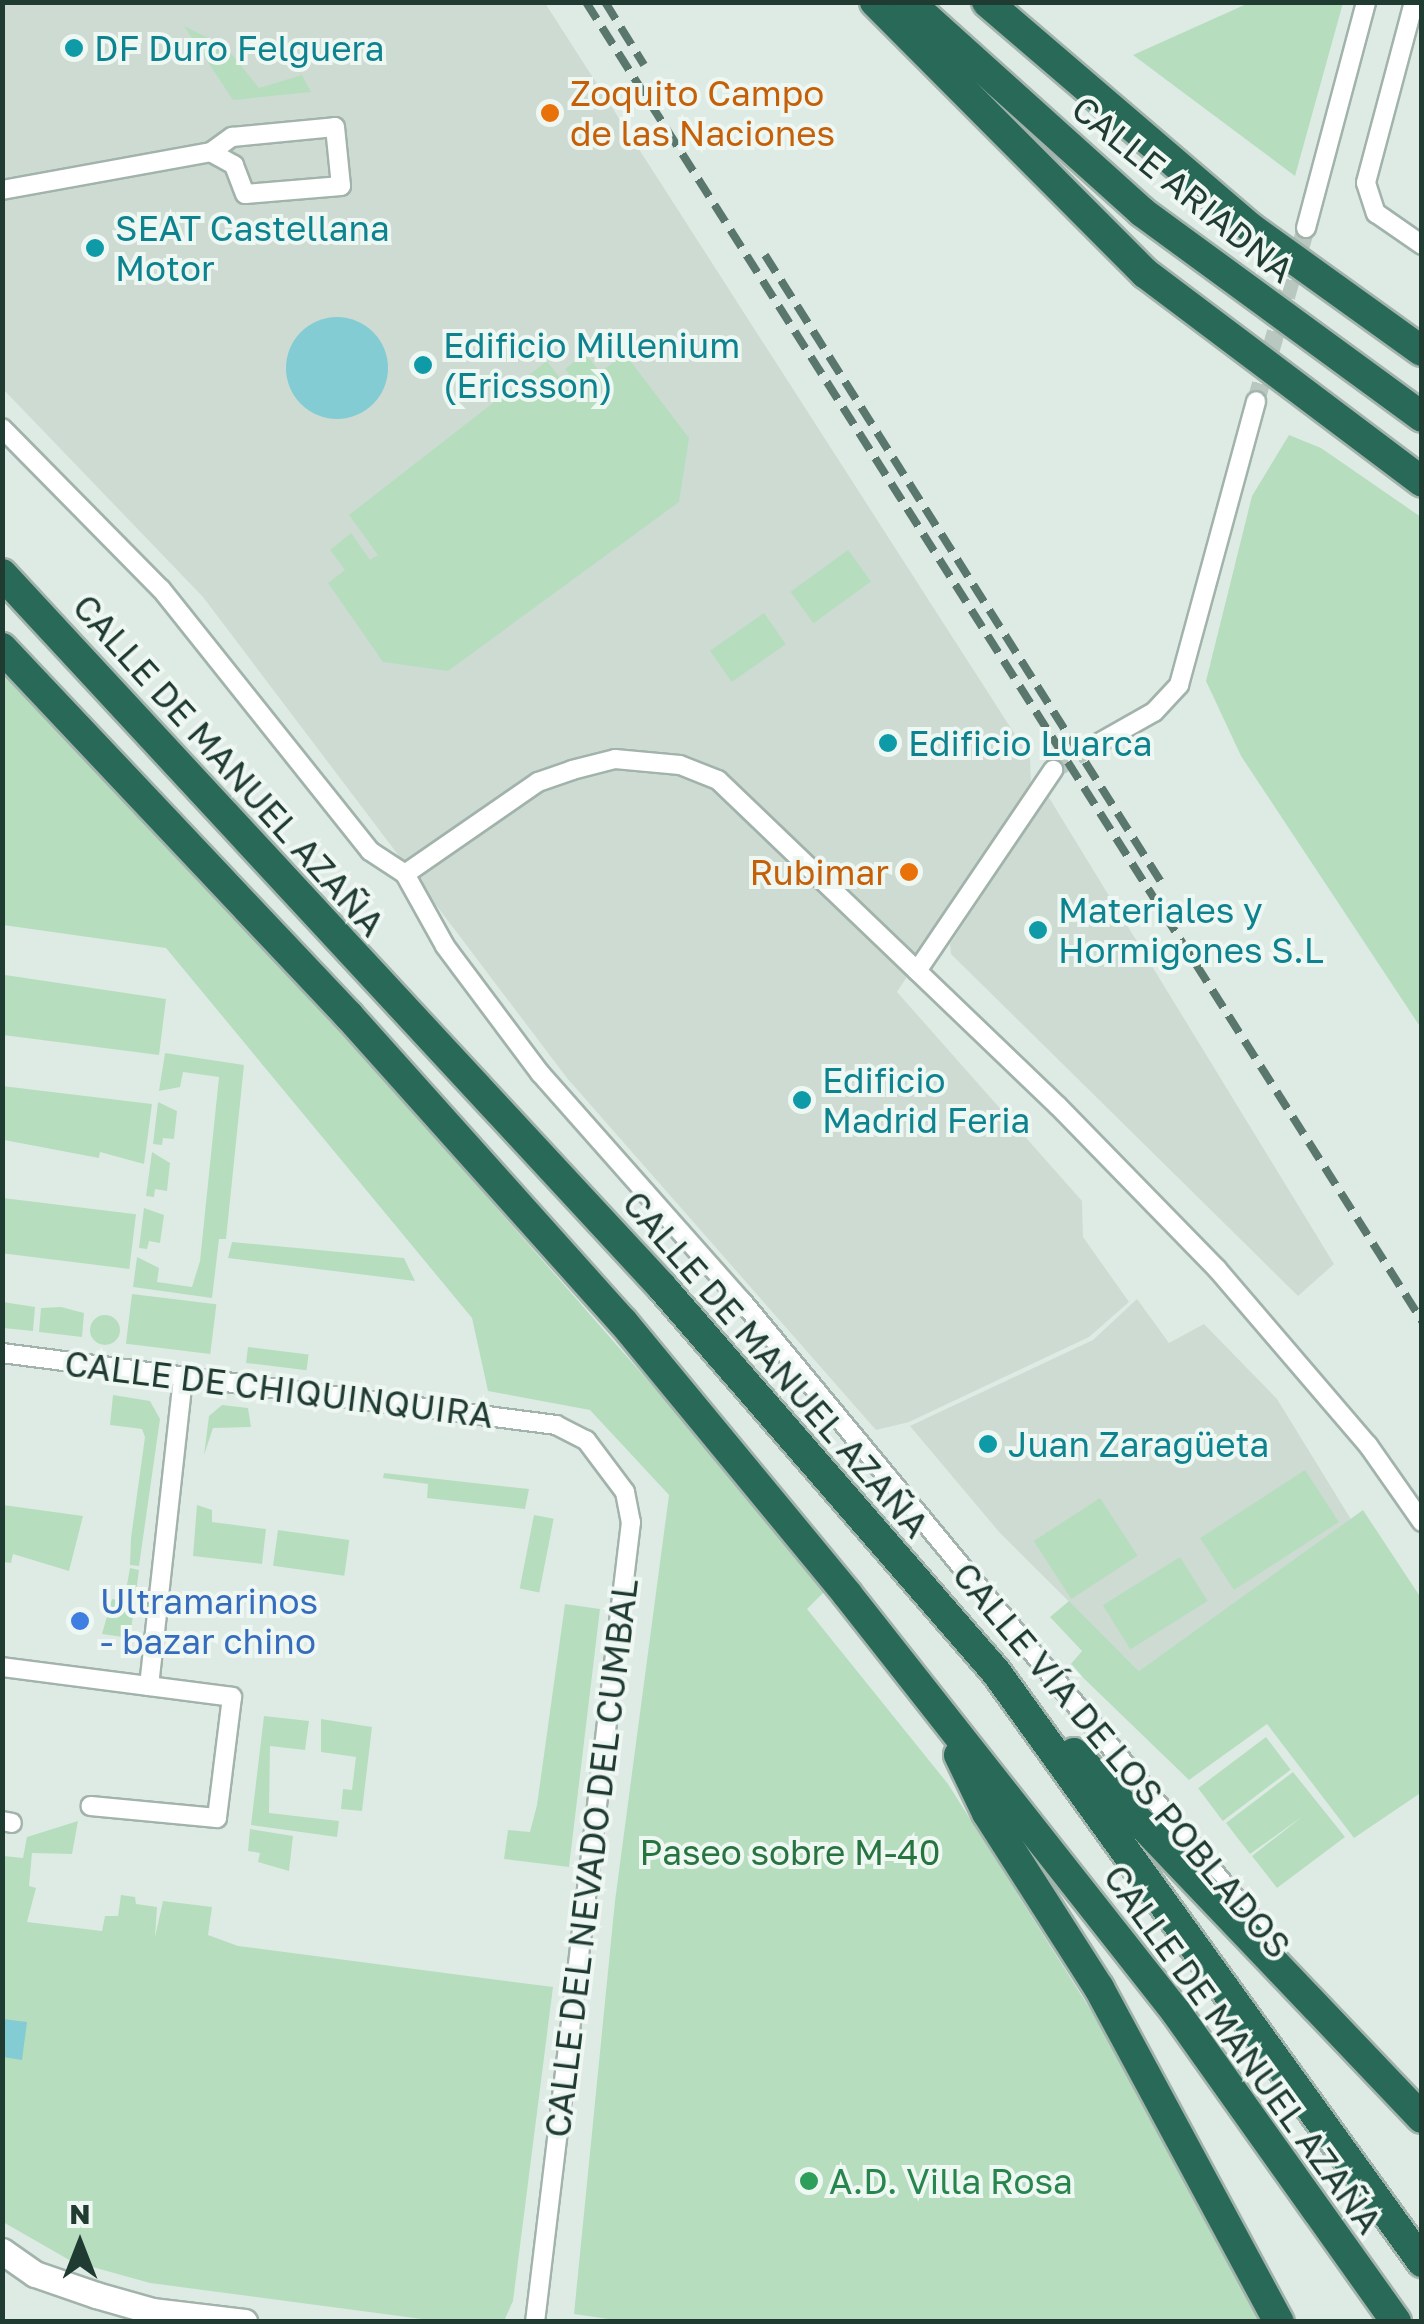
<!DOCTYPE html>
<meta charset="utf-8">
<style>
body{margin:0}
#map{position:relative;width:1424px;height:2324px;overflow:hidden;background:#deebe4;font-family:"Golos Text",sans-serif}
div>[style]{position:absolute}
.built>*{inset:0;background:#cddbd3}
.green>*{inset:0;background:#b6debe;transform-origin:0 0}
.round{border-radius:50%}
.water>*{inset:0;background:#83ccd4}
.street-tunnel>*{height:18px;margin-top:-9px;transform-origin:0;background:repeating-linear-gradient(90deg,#b8c8c0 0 18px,transparent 0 27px)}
.roads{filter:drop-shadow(2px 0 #a1b3ab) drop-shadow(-2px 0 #a1b3ab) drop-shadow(0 2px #a1b3ab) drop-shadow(0 -2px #a1b3ab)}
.street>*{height:18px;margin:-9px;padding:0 9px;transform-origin:9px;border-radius:9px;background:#fff}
.secondary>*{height:25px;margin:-12.5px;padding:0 12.5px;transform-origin:12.5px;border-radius:12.5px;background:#fff}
.highway>*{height:30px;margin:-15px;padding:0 15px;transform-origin:15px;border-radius:15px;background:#296958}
.rail>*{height:8px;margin-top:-4px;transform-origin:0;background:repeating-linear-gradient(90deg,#59776d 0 20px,transparent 0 30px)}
.dots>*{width:28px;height:28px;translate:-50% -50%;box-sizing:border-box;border:5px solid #eff7f3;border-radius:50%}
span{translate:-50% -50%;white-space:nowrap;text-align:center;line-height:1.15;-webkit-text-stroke:8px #eff7f3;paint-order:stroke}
.culture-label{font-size:35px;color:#0d838f}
.left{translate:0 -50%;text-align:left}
.food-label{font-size:35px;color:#c56008}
.right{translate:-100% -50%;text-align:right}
.street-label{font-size:35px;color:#1f3b32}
.shop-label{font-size:35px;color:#366cbe}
.park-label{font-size:35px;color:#277440}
.leisure-label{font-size:35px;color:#27864d}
.frame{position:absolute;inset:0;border:5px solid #1f3b32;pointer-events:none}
.north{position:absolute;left:30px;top:2194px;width:100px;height:100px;-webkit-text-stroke:8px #eff7f3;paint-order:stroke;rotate:0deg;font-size:28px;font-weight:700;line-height:40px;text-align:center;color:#1f3b32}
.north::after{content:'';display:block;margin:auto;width:35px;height:45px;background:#1f3b32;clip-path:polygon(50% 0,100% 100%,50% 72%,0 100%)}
</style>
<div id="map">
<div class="built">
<i style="clip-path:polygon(3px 3px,545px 3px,1030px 758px,1031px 786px,897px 992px,1082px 1201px,1083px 1237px,1129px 1302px,1089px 1337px,909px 1422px,876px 1430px,567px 1078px,203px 597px,3px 389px)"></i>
<i style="clip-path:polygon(1048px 796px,1334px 1264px,1298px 1296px,951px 954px,950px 944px)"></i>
<i style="clip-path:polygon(1137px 1299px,1169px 1343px,1204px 1324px,1277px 1399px,1352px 1521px,1139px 1671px,1000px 1533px,910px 1426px,1093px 1340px)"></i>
</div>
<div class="green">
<i style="clip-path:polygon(1251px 2px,1343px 3px,1295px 176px,1133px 55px)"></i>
<i style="clip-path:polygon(184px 26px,225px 46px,259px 88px,302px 75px,311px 92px,233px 100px)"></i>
<i style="clip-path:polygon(585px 353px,600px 372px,625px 354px,689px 438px,679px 502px,448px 671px,383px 662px,328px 583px,345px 570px,330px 550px,351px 533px,370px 560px,378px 555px,349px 515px,547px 361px,572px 394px,579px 388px,565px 369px)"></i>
<i style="clip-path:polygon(1289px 435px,1321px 448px,1421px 517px,1421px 1028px,1241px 756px,1206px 681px,1252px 496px)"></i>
<i style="left:848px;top:550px;width:39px;height:71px;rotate:54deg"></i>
<i style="left:764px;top:613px;width:38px;height:66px;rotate:55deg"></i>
<i style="clip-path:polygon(2px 644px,829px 1587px,807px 1609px,948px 1784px,1121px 2058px,1261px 2321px,629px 2322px,574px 2314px,615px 1901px,669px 1495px,590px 1410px,488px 1391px,472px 1318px,166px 948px,3px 925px)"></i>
<i style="clip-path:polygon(3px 930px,5px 975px,166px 999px,159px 1055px,3px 1035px)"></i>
<i style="clip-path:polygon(165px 1053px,244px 1065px,226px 1239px,219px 1239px,212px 1298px,133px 1287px,137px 1257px,159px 1268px,157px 1282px,192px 1287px,200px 1261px,219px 1077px,183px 1072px,180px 1087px,159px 1091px)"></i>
<i style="clip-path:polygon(2px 1086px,152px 1104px,144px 1164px,100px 1152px,99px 1158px,4px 1140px,3px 1145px)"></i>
<i style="clip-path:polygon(158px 1102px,177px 1111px,174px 1139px,163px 1138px,162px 1145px,153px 1144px)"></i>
<i style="clip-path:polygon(152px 1152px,170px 1163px,167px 1191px,155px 1189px,154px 1197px,146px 1196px)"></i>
<i style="left:3px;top:1198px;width:134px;height:55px;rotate:7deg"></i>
<i style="clip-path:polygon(144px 1208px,164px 1215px,160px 1243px,149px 1241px,147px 1249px,139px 1248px)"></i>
<i style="clip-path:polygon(232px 1242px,404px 1258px,415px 1281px,228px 1258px)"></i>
<i style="left:132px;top:1294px;width:85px;height:50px;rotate:7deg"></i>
<i style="clip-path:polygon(3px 1302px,35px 1307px,33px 1331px,3px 1328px)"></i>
<i style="clip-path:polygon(61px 1307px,84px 1313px,82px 1337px,39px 1332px,41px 1308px)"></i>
<i class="round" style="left:90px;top:1315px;width:30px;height:30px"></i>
<i style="left:248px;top:1347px;width:61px;height:16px;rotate:7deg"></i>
<i style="clip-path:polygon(113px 1395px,150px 1401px,160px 1419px,139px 1566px,130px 1565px,131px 1538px,145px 1437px,142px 1429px,110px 1425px)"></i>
<i style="clip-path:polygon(222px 1405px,248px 1408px,251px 1427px,213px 1428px,204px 1455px,209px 1416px)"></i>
<i style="left:1305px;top:1470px;width:62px;height:125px;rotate:57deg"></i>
<i style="clip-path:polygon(384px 1473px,529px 1489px,525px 1509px,427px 1498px,428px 1484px,383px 1478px)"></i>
<i style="left:1100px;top:1498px;width:69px;height:79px;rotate:57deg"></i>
<i style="clip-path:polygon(3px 1505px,83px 1516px,69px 1571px,13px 1554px,11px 1563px,3px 1562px)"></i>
<i style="clip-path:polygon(197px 1505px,212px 1510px,212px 1522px,266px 1529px,262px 1564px,193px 1556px)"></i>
<i style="clip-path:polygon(1363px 1510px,1421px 1598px,1422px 1792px,1354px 1838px,1267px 1724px,1189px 1780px,1070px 1665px,1082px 1651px,1050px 1617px,1069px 1601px,1139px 1671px)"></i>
<i style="left:534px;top:1515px;width:20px;height:75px;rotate:11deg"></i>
<i style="left:278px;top:1530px;width:72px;height:36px;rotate:8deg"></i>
<i style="left:1180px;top:1557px;width:52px;height:91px;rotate:58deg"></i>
<i style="clip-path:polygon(130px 1568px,139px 1570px,130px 1638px,102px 1634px,112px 1599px,124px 1601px)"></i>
<i style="clip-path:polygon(565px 1604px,600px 1609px,569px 1867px,504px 1859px,508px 1830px,530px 1832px,537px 1805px)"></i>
<i style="clip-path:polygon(264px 1716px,309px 1721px,305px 1750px,270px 1746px,269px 1813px,339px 1821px,337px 1837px,251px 1825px)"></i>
<i style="clip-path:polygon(321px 1719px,372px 1727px,362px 1811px,341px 1809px,343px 1789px,352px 1790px,356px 1757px,321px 1752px)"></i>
<i style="left:1266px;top:1737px;width:41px;height:85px;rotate:53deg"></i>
<i style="clip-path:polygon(1293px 1772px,1345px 1837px,1277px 1888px,1252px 1856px,1303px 1816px,1250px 1854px,1226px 1823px)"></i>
<i style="clip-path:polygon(78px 1821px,72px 1854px,32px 1853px,29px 1886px,36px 1888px,27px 1922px,102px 1931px,105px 1916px,118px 1916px,121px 1895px,135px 1897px,136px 1904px,157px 1907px,155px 1937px,163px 1901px,212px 1907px,208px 1935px,238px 1946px,553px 1987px,513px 2301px,504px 2321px,437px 2321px,150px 2283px,71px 2261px,3px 2222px,4px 1856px,23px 1858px,27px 1837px)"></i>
<i style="clip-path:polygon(250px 1829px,293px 1836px,289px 1871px,258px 1862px,260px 1853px,248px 1851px)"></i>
</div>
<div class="water">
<i class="round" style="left:286px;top:317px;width:102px;height:102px"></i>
<i style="clip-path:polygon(3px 2019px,27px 2022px,22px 2060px,3px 2057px)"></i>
</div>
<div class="street-tunnel">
<i style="left:1256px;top:401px;width:180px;rotate:-73.9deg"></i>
<i style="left:1053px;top:770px;width:43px;rotate:-30.7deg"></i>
</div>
<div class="roads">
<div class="street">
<i style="left:1414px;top:2px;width:187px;rotate:104.9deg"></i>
<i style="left:1366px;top:183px;width:32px;rotate:72deg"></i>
<i style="left:1376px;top:213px;width:56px;rotate:34.8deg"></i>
<i style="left:2px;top:190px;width:212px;rotate:-10.3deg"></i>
<i style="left:211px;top:152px;width:26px;rotate:-36deg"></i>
<i style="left:232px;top:137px;width:103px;rotate:-5.5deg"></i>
<i style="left:335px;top:127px;width:59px;rotate:84.2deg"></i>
<i style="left:341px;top:186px;width:96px;rotate:175.2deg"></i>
<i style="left:245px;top:194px;width:31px;rotate:-111deg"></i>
<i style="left:234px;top:165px;width:26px;rotate:-151deg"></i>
<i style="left:1306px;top:228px;width:234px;rotate:-75.1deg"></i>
<i style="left:2px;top:428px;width:226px;rotate:45.4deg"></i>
<i style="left:161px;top:589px;width:335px;rotate:51.4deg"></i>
<i style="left:370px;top:851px;width:42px;rotate:33.3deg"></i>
<i style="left:405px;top:874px;width:82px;rotate:60.9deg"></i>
<i style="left:445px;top:946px;width:159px;rotate:53.2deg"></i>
<i style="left:540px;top:1073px;width:305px;rotate:48.5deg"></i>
<i style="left:742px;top:1301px;width:816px;rotate:50.42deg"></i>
<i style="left:1090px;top:748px;width:73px;rotate:-29.4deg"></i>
<i style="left:1154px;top:712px;width:37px;rotate:-47deg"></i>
<i style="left:1179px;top:685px;width:294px;rotate:-74.8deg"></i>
<i style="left:405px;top:874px;width:162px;rotate:-34.7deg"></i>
<i style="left:538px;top:782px;width:36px;rotate:-19deg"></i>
<i style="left:572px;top:770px;width:44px;rotate:-14.3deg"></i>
<i style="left:615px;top:759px;width:65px;rotate:5.3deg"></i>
<i style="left:680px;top:765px;width:41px;rotate:21.5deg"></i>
<i style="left:718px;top:780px;width:471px;rotate:43.8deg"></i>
<i style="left:1058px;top:1106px;width:228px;rotate:45.7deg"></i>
<i style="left:1217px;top:1269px;width:232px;rotate:49.4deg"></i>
<i style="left:1368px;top:1445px;width:94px;rotate:55deg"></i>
<i style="left:917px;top:971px;width:243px;rotate:-55.9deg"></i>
<i style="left:2px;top:1353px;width:559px;rotate:7.4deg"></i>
<i style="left:556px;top:1425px;width:34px;rotate:27deg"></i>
<i style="left:586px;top:1440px;width:65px;rotate:53.1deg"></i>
<i style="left:625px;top:1492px;width:31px;rotate:79deg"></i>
<i style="left:631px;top:1522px;width:806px;rotate:96.84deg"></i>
<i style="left:2px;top:1667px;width:232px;rotate:7.4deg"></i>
<i style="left:232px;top:1697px;width:122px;rotate:97.1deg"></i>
<i style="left:217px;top:1818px;width:127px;rotate:-174.6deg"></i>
<i style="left:149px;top:1686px;width:311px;rotate:-83.7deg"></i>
<i style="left:2px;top:1821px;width:10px;rotate:11deg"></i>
</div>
<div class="secondary">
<i style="left:2px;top:2251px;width:40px;rotate:34.9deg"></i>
<i style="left:35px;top:2274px;width:65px;rotate:19deg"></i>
<i style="left:96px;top:2295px;width:58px;rotate:15.9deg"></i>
<i style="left:152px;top:2311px;width:93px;rotate:6.8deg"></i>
</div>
<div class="highway">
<i style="left:875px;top:2px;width:383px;rotate:45.1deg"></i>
<i style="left:1145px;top:273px;width:347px;rotate:37deg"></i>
<i style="left:909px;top:2px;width:314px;rotate:42deg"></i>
<i style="left:1142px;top:212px;width:347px;rotate:36.2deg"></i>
<i style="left:987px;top:2px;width:349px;rotate:40.6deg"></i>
<i style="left:1252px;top:229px;width:209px;rotate:35.7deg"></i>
<i style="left:2px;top:574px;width:972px;rotate:47.21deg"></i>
<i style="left:662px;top:1287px;width:510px;rotate:49.06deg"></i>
<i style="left:996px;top:1672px;width:728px;rotate:54.17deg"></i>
<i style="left:2px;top:648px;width:506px;rotate:46.68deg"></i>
<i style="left:349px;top:1016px;width:411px;rotate:48.2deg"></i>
<i style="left:623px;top:1322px;width:352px;rotate:50.5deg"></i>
<i style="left:847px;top:1594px;width:532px;rotate:51.79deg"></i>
<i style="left:1176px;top:2012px;width:380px;rotate:54.6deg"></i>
<i style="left:1074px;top:1753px;width:504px;rotate:46.37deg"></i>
<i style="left:959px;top:1755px;width:64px;rotate:64.2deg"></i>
<i style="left:987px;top:1813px;width:208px;rotate:57.4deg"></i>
<i style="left:1099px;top:1988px;width:379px;rotate:61.7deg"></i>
</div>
</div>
<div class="rail">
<i style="left:586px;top:2px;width:1562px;rotate:57.63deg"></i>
<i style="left:605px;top:2px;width:74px;rotate:58.2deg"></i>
<i style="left:765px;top:255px;width:745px;rotate:57.72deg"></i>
</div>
<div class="dots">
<i style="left:74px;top:48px;background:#0f9aa8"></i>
<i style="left:550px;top:113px;background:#e8710a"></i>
<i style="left:95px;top:248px;background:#0f9aa8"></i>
<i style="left:423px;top:365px;background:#0f9aa8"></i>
<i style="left:888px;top:743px;background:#0f9aa8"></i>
<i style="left:909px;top:872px;background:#e8710a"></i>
<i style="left:1038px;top:930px;background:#0f9aa8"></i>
<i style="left:802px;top:1100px;background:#0f9aa8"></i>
<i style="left:988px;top:1444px;background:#0f9aa8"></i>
<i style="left:80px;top:1621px;background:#3f7fe0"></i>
<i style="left:809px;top:2181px;background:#2e9e5b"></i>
</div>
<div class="culture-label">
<span class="left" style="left:94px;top:48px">DF Duro Felguera</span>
<span class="left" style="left:115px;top:248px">SEAT Castellana<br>Motor</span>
<span class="left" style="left:443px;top:365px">Edificio Millenium<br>(Ericsson)</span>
<span class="left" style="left:908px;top:743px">Edificio Luarca</span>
<span class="left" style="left:1058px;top:930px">Materiales y<br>Hormigones S.L</span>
<span class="left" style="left:822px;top:1100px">Edificio<br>Madrid Feria</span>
<span class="left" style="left:1008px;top:1444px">Juan Zaragüeta</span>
</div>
<div class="food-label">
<span class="left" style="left:570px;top:113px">Zoquito Campo<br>de las Naciones</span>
<span class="right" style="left:889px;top:872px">Rubimar</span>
</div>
<div class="street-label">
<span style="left:1183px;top:189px;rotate:39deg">CALLE ARIADNA</span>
<span style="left:229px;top:765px;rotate:48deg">CALLE DE MANUEL AZAÑA</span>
<span style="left:776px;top:1364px;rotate:49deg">CALLE DE MANUEL AZAÑA</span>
<span style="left:279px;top:1389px;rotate:7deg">CALLE DE CHIQUINQUIRA</span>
<span style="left:1122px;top:1760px;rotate:50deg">CALLE VÍA DE LOS POBLADOS</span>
<span style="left:591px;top:1858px;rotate:-83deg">CALLE DEL NEVADO DEL CUMBAL</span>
<span style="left:1243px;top:2049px;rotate:54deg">CALLE DE MANUEL AZAÑA</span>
</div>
<div class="shop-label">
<span class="left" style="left:100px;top:1621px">Ultramarinos<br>- bazar chino</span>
</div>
<div class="park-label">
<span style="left:790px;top:1852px">Paseo sobre M-40</span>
</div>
<div class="leisure-label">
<span class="left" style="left:829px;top:2181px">A.D. Villa Rosa</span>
</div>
<div class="frame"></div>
<div class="north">N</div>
</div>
